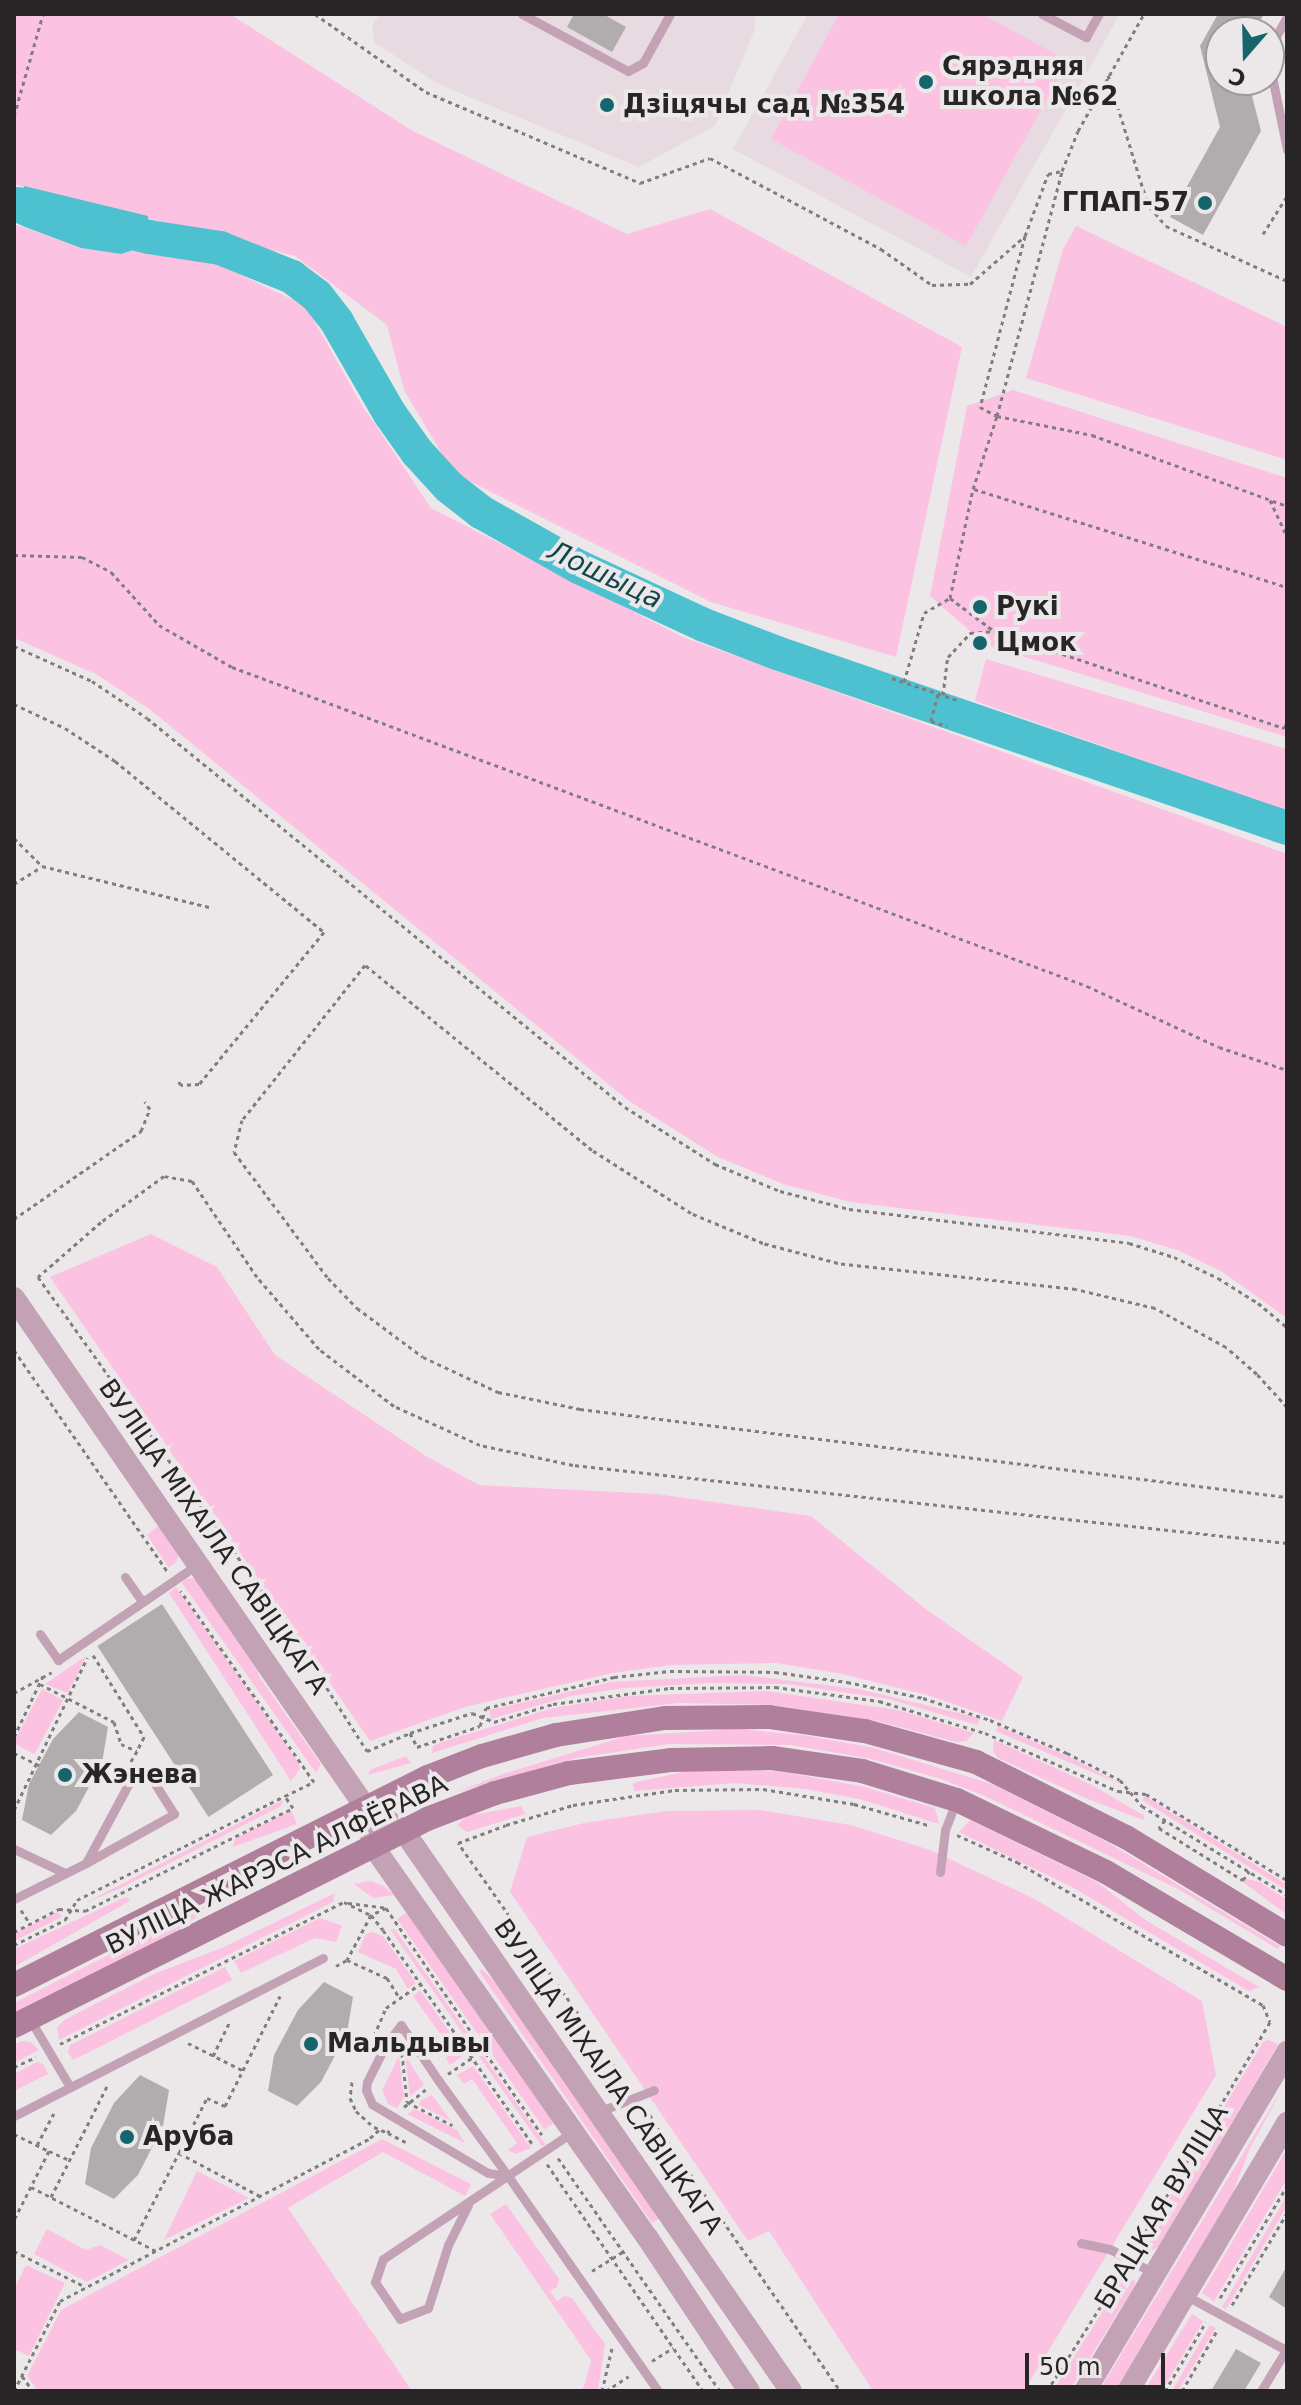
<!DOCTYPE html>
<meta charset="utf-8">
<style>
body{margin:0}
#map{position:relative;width:1301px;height:2405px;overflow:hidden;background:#ece8ea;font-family:"DejaVu Sans",sans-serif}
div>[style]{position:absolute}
.built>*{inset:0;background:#e7dbe1}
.green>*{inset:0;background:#fcc2e2;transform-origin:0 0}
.water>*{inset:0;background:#4dc1cf}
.river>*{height:34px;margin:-17px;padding:0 17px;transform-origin:17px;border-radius:17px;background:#4dc1cf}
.building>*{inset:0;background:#b1acae;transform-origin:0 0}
.path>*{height:3px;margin-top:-1.5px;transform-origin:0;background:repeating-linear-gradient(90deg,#817e80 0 4px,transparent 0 8px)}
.service>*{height:9px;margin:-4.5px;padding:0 4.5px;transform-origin:4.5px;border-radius:4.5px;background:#c4a2b5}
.tertiary>*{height:22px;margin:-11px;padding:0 11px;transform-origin:11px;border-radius:11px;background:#c4a2b5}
.secondary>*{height:24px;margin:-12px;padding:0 12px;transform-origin:12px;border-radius:12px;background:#b07f9b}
.dots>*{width:22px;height:22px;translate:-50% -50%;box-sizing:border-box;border:4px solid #ece8ea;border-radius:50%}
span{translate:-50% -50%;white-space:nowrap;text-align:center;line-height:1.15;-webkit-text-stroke:8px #ece8ea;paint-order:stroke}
.poi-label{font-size:26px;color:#272526;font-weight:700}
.left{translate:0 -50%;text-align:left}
.right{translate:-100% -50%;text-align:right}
.street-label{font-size:26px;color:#272526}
.water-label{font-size:28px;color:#12464c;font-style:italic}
.frame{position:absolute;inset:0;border:16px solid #272526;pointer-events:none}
.north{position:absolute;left:1205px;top:16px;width:80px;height:80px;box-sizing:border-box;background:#ece8ea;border:2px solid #9d9a9c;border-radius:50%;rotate:200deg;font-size:22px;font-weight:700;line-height:32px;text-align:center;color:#272526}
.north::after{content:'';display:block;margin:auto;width:28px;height:36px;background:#16646c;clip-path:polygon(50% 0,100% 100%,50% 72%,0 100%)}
.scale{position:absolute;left:1025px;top:2353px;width:140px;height:36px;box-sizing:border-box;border:4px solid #272526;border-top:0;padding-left:10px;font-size:24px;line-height:28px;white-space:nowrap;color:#272526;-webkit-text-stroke:6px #ece8ea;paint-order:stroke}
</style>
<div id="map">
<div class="built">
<i style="clip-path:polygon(380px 14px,755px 14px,755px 29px,715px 126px,639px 167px,438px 84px,374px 42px,372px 25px)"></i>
<i style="clip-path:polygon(808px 14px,1120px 14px,971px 277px,733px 149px)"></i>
</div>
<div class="green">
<i style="clip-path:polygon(14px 14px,230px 14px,411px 130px,627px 234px,710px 209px,962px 347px,896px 657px,711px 602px,453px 473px,404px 390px,387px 325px,295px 256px,14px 184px)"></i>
<i style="clip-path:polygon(839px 14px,982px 14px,1068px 61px,966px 246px,771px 139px)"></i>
<i style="clip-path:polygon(14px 224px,81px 248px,121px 254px,143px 247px,222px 266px,306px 306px,360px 402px,431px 508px,683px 637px,1287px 854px,1287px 1318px,1221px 1271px,1177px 1250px,1130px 1236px,850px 1202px,783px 1184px,718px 1157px,629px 1101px,152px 711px,96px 674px,14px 638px)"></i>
<i style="clip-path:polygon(1076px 226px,1287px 327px,1287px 460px,1026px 378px,1063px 249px)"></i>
<i style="clip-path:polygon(1013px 390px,1287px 478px,1287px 737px,986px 645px,930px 596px,967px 406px)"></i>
<i style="clip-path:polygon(986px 659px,1287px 749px,1287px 811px,975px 701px)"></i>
<i style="clip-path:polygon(151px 1234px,217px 1267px,275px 1355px,426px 1456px,479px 1485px,657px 1494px,811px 1516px,927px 1610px,1023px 1677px,1002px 1721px,927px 1695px,842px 1674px,776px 1663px,672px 1665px,612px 1673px,465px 1707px,370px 1741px,50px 1277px)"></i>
<i style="clip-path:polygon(161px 1524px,179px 1552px,177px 1561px,169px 1568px,147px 1535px)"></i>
<i style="clip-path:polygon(195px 1578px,235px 1622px,260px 1678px,321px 1764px,316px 1773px,182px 1583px,185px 1579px)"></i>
<i style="clip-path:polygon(176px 1587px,299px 1763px,300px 1769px,291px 1781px,169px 1593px)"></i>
<i style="clip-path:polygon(86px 1656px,68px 1693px,45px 1684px)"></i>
<i style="clip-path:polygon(743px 1675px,858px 1689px,980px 1718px,977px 1725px,889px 1699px,787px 1684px,711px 1683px,625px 1688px,571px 1696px,491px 1719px,489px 1710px,611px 1682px)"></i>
<i style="left:42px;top:1689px;width:24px;height:61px;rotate:28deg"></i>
<i style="clip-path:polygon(766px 1691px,898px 1710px,974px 1733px,966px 1741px,956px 1742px,877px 1721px,770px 1705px,679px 1703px,543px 1718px,432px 1753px,433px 1746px,439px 1743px,553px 1708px,628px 1696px)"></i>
<i style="clip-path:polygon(998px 1726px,1076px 1760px,1122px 1785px,996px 1731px)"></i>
<i style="clip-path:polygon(739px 1729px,803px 1735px,874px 1748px,995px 1785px,1109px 1843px,1280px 1946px,1278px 1949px,1178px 1889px,987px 1797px,941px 1779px,871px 1759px,791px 1745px,670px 1744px,576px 1758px,454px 1793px,506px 1773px,626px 1736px)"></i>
<i style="clip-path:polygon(994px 1740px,1090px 1784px,1145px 1816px,1143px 1820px,1085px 1798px,998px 1758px,993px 1751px)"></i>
<i style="clip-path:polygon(406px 1756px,411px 1763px,368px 1775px,370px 1770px)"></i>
<i style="clip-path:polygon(696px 1769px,777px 1771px,861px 1786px,935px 1808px,939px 1824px,859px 1799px,805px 1789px,735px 1783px,634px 1791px,633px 1783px)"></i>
<i style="left:1145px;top:1796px;width:167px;height:5px;rotate:32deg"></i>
<i style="clip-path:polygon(283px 1800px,281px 1806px,256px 1819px,119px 1889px,87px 1902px)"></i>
<i style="clip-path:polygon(521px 1806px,525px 1814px,467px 1832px,457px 1825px,467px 1816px)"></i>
<i style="clip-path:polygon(760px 1810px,851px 1825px,930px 1850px,1035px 1899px,1202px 2001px,1216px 2075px,1024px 2391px,873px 2391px,769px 2231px,748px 2241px,510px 1892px,527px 1837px,584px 1823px,666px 1811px)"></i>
<i style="clip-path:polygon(287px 1812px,292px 1812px,297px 1824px,233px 1847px,235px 1839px)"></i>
<i style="clip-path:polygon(970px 1820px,1097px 1882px,1147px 1921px,1259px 1987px,1249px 1991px,1070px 1886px,959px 1832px)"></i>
<i style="clip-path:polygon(1247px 1879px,1260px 1882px,1287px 1900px,1287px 1915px,1243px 1882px)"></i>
<i style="clip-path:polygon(371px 1881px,384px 1886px,394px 1895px,373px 1898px,354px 1884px)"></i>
<i style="clip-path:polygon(335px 1893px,333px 1902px,59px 2040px,57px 2028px,64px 2020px,156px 1973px,224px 1947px)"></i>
<i style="clip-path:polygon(126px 1897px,130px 1899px,128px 1902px,14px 1967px,14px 1949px)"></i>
<i style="clip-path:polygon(207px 1905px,209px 1909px,152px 1947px,14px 2018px,14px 2003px)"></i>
<i style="clip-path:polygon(57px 1912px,62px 1915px,60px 1918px,14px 1941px,14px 1934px)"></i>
<i style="left:407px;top:1912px;width:257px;height:12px;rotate:55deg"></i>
<i style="clip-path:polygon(320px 1918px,342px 1926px,336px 1942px,315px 1938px,241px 1973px,234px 1961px)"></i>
<i style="left:394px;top:1928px;width:264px;height:4px;rotate:55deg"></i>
<i style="clip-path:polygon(372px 1932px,383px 1936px,416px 1983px,408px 1989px,396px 1969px,358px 1952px,366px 1934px)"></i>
<i style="clip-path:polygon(225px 1967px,232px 1980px,73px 2060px,68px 2052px,70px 2045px)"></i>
<i style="clip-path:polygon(482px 1969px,522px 2010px,663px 2216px,652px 2223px,479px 1971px)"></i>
<i style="clip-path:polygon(420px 1990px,465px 2054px,450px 2065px,446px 2058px,453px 2052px,413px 1996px)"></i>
<i style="clip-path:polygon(1268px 2040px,1278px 2044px,1247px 2097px,1158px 2247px,1141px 2257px,1136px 2254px,1263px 2042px)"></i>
<i style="clip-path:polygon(21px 2041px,31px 2042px,39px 2050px,14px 2063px,14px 2045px)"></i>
<i style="clip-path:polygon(405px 2055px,424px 2085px,410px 2096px)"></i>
<i style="clip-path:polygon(399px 2056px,404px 2097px,397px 2108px,388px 2104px,382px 2090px)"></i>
<i style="clip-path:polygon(37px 2062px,43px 2064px,48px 2074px,14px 2091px,14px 2074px)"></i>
<i style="clip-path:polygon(473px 2066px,531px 2148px,516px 2154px,508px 2150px,517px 2143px,472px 2079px,464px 2084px,457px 2075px)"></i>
<i style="clip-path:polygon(1287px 2081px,1250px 2148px,1232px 2195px,1118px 2386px,1115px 2391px,1099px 2391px)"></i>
<i style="clip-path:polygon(432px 2095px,451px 2121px,419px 2105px,420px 2101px)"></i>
<i style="clip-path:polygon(415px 2109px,457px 2130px,465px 2143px,407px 2114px)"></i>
<i style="clip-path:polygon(382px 2139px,471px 2184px,465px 2196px,383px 2152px,288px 2208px,412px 2391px,38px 2391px,27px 2376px,61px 2310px)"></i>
<i style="clip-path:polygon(1287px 2149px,1287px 2179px,1214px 2301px,1202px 2293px)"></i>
<i style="clip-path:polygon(197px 2171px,249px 2198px,164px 2240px)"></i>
<i style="clip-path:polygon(1287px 2195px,1287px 2206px,1226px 2309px,1222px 2307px)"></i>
<i style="clip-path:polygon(506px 2204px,559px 2279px,557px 2287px,550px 2291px,557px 2301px,565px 2296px,572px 2298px,605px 2344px,598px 2391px,578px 2391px,584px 2387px,591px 2360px,490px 2214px)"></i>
<i style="clip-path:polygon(47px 2229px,86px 2250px,100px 2245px,129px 2260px,87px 2282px,34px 2254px)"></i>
<i style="clip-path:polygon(26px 2265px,65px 2283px,29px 2356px,14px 2349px,14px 2289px)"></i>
<i style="clip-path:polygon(1126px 2274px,1135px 2281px,1134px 2287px,1083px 2369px,1069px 2391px,1053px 2391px)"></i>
<i style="clip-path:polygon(1192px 2314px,1203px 2321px,1162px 2391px,1144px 2391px)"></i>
<i style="clip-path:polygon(1210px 2325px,1216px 2328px,1178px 2391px,1172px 2391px)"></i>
</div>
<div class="water">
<i style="clip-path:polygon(24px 186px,148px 216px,149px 237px,143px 247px,121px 254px,81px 248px,25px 227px,14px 222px)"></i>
</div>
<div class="river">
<i style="left:18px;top:204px;width:135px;rotate:14.1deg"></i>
<i style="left:149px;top:237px;width:72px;rotate:8.8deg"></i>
<i style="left:220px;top:248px;width:78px;rotate:21.9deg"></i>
<i style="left:292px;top:277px;width:31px;rotate:37deg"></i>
<i style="left:317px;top:296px;width:33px;rotate:52deg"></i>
<i style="left:337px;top:322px;width:106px;rotate:60.1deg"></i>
<i style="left:390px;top:414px;width:47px;rotate:54.6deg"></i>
<i style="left:417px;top:452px;width:47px;rotate:47.6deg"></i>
<i style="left:449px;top:487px;width:41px;rotate:38deg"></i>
<i style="left:481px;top:512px;width:112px;rotate:29.3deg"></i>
<i style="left:579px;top:567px;width:138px;rotate:24.9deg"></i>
<i style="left:704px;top:625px;width:78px;rotate:21deg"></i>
<i style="left:777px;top:653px;width:539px;rotate:18.94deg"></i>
</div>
<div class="building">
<i style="clip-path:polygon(574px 14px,603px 14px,626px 27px,612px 52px,567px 27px)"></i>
<i style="clip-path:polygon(1218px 14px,1264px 14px,1253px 32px,1221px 32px,1221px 80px,1248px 80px,1261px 131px,1203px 235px,1170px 217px,1220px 127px,1200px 46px)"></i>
<i style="left:162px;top:1604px;width:204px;height:77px;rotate:57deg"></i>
<i style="clip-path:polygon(79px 1712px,108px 1727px,102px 1763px,76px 1811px,51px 1835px,22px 1820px,29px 1784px,53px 1739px)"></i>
<i style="clip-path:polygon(324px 1982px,353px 1997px,347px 2033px,321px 2082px,297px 2106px,268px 2091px,274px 2055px,298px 2010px)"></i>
<i style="clip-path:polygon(140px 2075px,169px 2090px,163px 2126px,138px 2175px,114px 2199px,85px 2184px,91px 2148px,114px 2103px)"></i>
<i style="clip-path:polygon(1287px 2266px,1287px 2309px,1269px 2297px)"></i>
<i style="clip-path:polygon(1236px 2349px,1261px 2363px,1244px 2391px,1211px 2391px)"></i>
</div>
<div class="path">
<i style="left:315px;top:14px;width:136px;rotate:35.1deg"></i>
<i style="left:426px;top:92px;width:233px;rotate:23deg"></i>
<i style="left:640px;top:183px;width:74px;rotate:-19.7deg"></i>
<i style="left:710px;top:158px;width:194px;rotate:28deg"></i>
<i style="left:881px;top:249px;width:62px;rotate:35.2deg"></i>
<i style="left:932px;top:285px;width:38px;rotate:-2deg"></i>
<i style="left:970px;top:284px;width:73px;rotate:-41.1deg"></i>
<i style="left:1025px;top:236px;width:177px;rotate:104.7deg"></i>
<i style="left:980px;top:407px;width:19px;rotate:28deg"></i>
<i style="left:997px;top:416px;width:97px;rotate:11.3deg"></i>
<i style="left:1092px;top:435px;width:208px;rotate:20deg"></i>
<i style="left:1108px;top:75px;width:119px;rotate:72.9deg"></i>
<i style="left:1143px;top:189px;width:19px;rotate:69deg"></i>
<i style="left:1150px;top:207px;width:25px;rotate:50deg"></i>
<i style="left:1166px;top:226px;width:133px;rotate:24.4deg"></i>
<i style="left:14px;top:116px;width:106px;rotate:-74.1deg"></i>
<i style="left:1263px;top:234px;width:45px;rotate:-57.7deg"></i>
<i style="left:1025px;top:236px;width:66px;rotate:-69.6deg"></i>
<i style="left:1048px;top:174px;width:14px;rotate:-12deg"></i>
<i style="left:974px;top:489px;width:328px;rotate:17.4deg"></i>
<i style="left:1270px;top:500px;width:40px;rotate:65deg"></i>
<i style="left:14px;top:555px;width:68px;rotate:1.7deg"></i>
<i style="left:82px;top:557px;width:33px;rotate:27deg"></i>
<i style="left:111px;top:572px;width:72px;rotate:47.8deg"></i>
<i style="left:159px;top:625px;width:84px;rotate:29.9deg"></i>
<i style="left:232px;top:667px;width:913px;rotate:20.46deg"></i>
<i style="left:1087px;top:986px;width:145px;rotate:24.8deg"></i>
<i style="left:1219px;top:1047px;width:72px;rotate:18.7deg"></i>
<i style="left:950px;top:598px;width:55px;rotate:36.9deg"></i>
<i style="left:14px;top:646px;width:85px;rotate:24.2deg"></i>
<i style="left:92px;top:681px;width:66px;rotate:33.9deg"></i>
<i style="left:147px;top:718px;width:616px;rotate:39.14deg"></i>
<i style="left:625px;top:1107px;width:107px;rotate:32.3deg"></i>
<i style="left:715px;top:1164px;width:70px;rotate:22.6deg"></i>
<i style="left:780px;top:1191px;width:71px;rotate:14.6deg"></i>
<i style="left:849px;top:1209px;width:282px;rotate:6.9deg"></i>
<i style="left:1129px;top:1243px;width:47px;rotate:17.3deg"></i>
<i style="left:1174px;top:1257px;width:49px;rotate:25.5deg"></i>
<i style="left:1218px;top:1278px;width:47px;rotate:32deg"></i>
<i style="left:1258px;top:1303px;width:38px;rotate:40deg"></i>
<i style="left:892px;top:678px;width:69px;rotate:18.7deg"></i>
<i style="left:904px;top:682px;width:72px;rotate:-73.8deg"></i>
<i style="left:924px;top:613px;width:30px;rotate:-30deg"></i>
<i style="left:950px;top:598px;width:111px;rotate:-78.1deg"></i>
<i style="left:973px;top:489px;width:77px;rotate:-71.8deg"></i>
<i style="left:997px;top:416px;width:253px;rotate:-75.1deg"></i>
<i style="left:1062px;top:171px;width:43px;rotate:-68.2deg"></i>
<i style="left:1078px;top:131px;width:134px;rotate:-60.6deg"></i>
<i style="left:938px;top:694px;width:28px;rotate:105deg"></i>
<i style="left:931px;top:721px;width:17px;rotate:17deg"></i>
<i style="left:943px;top:695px;width:38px;rotate:-83deg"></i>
<i style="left:948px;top:657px;width:33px;rotate:-47deg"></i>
<i style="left:970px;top:633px;width:24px;rotate:-5deg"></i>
<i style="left:994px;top:631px;width:306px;rotate:18.5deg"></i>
<i style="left:1284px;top:728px;width:6px;rotate:-59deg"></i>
<i style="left:14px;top:704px;width:56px;rotate:25.2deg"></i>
<i style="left:65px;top:728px;width:60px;rotate:33.4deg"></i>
<i style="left:115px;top:761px;width:270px;rotate:39.3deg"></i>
<i style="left:324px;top:932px;width:197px;rotate:129.4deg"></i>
<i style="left:199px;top:1084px;width:18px;rotate:177deg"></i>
<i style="left:181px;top:1085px;width:7px;rotate:-124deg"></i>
<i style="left:14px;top:838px;width:40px;rotate:45deg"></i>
<i style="left:42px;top:866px;width:172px;rotate:13.8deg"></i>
<i style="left:14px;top:884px;width:32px;rotate:-32deg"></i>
<i style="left:14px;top:1219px;width:155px;rotate:-34.7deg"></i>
<i style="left:141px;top:1131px;width:24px;rotate:-68deg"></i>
<i style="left:150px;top:1109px;width:9px;rotate:-126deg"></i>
<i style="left:14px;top:1350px;width:269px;rotate:55.3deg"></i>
<i style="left:1287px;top:1407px;width:45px;rotate:-132.3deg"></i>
<i style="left:1257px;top:1374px;width:41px;rotate:-138.9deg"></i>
<i style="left:1226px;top:1347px;width:81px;rotate:-151.2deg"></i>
<i style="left:1155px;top:1308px;width:81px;rotate:-166.5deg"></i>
<i style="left:1076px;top:1289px;width:239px;rotate:-173.8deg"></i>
<i style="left:838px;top:1263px;width:78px;rotate:-165.1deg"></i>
<i style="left:763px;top:1243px;width:78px;rotate:-157.4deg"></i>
<i style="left:691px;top:1213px;width:117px;rotate:-147.5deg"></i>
<i style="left:592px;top:1150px;width:293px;rotate:-140.8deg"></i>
<i style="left:365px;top:965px;width:198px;rotate:128.4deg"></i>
<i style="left:242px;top:1120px;width:33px;rotate:104deg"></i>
<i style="left:234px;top:1152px;width:157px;rotate:53.3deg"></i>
<i style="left:328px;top:1278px;width:42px;rotate:46deg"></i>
<i style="left:357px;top:1308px;width:82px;rotate:36.6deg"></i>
<i style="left:423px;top:1357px;width:83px;rotate:25deg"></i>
<i style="left:498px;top:1392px;width:84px;rotate:11.7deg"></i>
<i style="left:580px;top:1409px;width:712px;rotate:7.1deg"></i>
<i style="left:1287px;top:1543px;width:718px;rotate:-173.77deg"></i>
<i style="left:573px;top:1465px;width:95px;rotate:-167.9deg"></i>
<i style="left:480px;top:1445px;width:94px;rotate:-155.6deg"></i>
<i style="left:394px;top:1406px;width:94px;rotate:-142.8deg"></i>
<i style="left:319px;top:1349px;width:95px;rotate:-130.7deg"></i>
<i style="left:257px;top:1277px;width:116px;rotate:-124.1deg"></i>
<i style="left:192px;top:1181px;width:28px;rotate:-170deg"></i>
<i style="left:164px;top:1176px;width:78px;rotate:143.9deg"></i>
<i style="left:101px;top:1222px;width:84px;rotate:138.9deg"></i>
<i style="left:38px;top:1277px;width:430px;rotate:54.5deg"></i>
<i style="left:288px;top:1627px;width:147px;rotate:57.5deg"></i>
<i style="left:367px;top:1751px;width:47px;rotate:-22.7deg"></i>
<i style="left:410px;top:1733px;width:16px;rotate:63deg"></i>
<i style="left:417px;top:1747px;width:66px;rotate:-18.4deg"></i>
<i style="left:480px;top:1726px;width:19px;rotate:-72deg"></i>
<i style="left:486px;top:1708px;width:132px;rotate:-13.6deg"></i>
<i style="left:614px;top:1677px;width:56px;rotate:-6.1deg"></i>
<i style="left:670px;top:1671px;width:105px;rotate:0.5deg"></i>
<i style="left:775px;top:1672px;width:73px;rotate:7.9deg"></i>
<i style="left:847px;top:1682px;width:78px;rotate:11.9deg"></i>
<i style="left:923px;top:1698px;width:71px;rotate:18.2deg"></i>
<i style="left:990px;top:1720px;width:84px;rotate:23.2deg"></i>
<i style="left:1067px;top:1753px;width:59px;rotate:27deg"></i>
<i style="left:1120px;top:1780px;width:34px;rotate:50deg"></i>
<i style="left:1142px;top:1806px;width:170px;rotate:31.5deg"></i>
<i style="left:93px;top:1655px;width:97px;rotate:58.1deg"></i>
<i style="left:144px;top:1737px;width:16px;rotate:117deg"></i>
<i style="left:40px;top:1684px;width:83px;rotate:27.2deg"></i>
<i style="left:114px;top:1722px;width:23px;rotate:72deg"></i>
<i style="left:121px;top:1744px;width:17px;rotate:24deg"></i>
<i style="left:137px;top:1751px;width:14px;rotate:120deg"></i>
<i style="left:14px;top:1693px;width:43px;rotate:-28.9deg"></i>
<i style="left:410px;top:1733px;width:65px;rotate:-17.9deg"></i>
<i style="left:472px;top:1713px;width:24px;rotate:22deg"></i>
<i style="left:494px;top:1722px;width:62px;rotate:-17deg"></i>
<i style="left:553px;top:1704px;width:118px;rotate:-7.8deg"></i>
<i style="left:670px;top:1688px;width:105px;rotate:-0.5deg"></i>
<i style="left:775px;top:1687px;width:105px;rotate:7.7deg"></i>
<i style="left:879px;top:1701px;width:111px;rotate:16.8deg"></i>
<i style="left:985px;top:1733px;width:145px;rotate:23.6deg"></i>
<i style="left:1118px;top:1791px;width:28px;rotate:6deg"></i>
<i style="left:1146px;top:1794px;width:165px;rotate:31.4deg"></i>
<i style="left:14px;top:1737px;width:68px;rotate:-64.6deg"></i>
<i style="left:14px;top:1753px;width:28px;rotate:26deg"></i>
<i style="left:14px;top:1810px;width:169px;rotate:-64.3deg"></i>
<i style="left:1165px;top:1820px;width:10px;rotate:127deg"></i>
<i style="left:1159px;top:1828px;width:99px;rotate:31.8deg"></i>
<i style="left:1243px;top:1880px;width:11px;rotate:-56deg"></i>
<i style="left:957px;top:1835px;width:66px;rotate:24.2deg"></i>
<i style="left:1017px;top:1862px;width:285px;rotate:30.2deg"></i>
<i style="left:1263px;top:2005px;width:18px;rotate:68deg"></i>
<i style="left:1270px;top:2022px;width:264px;rotate:120.7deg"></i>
<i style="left:348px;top:1903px;width:38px;rotate:7deg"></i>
<i style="left:386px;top:1908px;width:17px;rotate:155deg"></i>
<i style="left:371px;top:1915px;width:51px;rotate:118.1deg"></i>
<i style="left:347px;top:1960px;width:44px;rotate:24.2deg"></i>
<i style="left:387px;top:1978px;width:22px;rotate:58deg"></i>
<i style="left:386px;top:1908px;width:275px;rotate:55.5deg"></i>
<i style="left:21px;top:1910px;width:17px;rotate:57deg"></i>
<i style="left:14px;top:1932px;width:51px;rotate:-27.1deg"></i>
<i style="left:59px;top:1909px;width:26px;rotate:4deg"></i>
<i style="left:85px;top:1911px;width:209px;rotate:-26.4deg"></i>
<i style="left:272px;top:1818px;width:23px;rotate:-25deg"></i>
<i style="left:293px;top:1808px;width:14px;rotate:-124deg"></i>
<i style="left:285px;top:1796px;width:32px;rotate:-26deg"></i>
<i style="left:314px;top:1782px;width:233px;rotate:-124.9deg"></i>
<i style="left:14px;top:1945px;width:57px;rotate:-26.1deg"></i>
<i style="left:65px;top:1920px;width:23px;rotate:-59deg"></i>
<i style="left:77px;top:1900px;width:233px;rotate:-26.6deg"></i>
<i style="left:336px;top:1966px;width:13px;rotate:-29deg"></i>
<i style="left:374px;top:2036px;width:30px;rotate:-67deg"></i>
<i style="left:386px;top:2008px;width:42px;rotate:-35.2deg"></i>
<i style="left:188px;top:2043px;width:63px;rotate:26.6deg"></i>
<i style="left:60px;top:2044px;width:318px;rotate:-26.6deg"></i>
<i style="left:344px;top:1902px;width:30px;rotate:26deg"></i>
<i style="left:371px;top:1915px;width:19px;rotate:51deg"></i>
<i style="left:383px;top:1930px;width:262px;rotate:55.1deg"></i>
<i style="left:402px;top:2053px;width:49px;rotate:84.2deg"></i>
<i style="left:407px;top:2102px;width:51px;rotate:27.1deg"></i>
<i style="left:213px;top:2056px;width:39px;rotate:-64deg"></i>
<i style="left:14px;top:2067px;width:24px;rotate:-24deg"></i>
<i style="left:448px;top:2074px;width:29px;rotate:-34deg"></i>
<i style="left:352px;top:2082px;width:16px;rotate:97deg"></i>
<i style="left:350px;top:2098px;width:14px;rotate:65deg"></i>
<i style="left:356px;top:2111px;width:24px;rotate:42deg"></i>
<i style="left:374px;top:2127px;width:15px;rotate:23deg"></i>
<i style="left:388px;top:2133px;width:3px;rotate:-72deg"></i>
<i style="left:629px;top:2086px;width:297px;rotate:-125.1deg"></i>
<i style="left:458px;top:1843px;width:51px;rotate:-20.6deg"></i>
<i style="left:506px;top:1825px;width:70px;rotate:-16.6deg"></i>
<i style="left:573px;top:1805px;width:103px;rotate:-8.4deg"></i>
<i style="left:675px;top:1790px;width:88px;rotate:-0.7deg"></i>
<i style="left:763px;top:1789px;width:92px;rotate:9.4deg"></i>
<i style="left:854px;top:1804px;width:80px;rotate:15.9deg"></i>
<i style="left:404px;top:2107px;width:32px;rotate:-39deg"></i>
<i style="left:645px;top:2108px;width:344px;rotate:55.4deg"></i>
<i style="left:388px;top:2133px;width:20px;rotate:27deg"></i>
<i style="left:14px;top:2134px;width:39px;rotate:26deg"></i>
<i style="left:49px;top:2151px;width:77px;rotate:116.9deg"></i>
<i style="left:37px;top:2145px;width:36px;rotate:-62deg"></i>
<i style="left:49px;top:2151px;width:22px;rotate:24deg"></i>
<i style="left:179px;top:2153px;width:62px;rotate:-63deg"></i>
<i style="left:207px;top:2098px;width:20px;rotate:24deg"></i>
<i style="left:225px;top:2106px;width:123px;rotate:-63.4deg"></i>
<i style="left:558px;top:2158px;width:284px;rotate:55.2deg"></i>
<i style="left:547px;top:2164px;width:275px;rotate:55.5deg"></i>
<i style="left:31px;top:2187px;width:140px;rotate:27.1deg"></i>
<i style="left:51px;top:2197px;width:124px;rotate:-63.2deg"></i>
<i style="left:134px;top:2240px;width:98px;rotate:-62.7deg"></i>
<i style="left:179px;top:2153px;width:92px;rotate:28deg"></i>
<i style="left:14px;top:2251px;width:80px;rotate:26.6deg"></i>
<i style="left:592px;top:2271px;width:36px;rotate:-32deg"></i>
<i style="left:1220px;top:2298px;width:131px;rotate:-59.1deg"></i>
<i style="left:1232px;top:2305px;width:107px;rotate:-59.1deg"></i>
<i style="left:652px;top:2361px;width:25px;rotate:-32deg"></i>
<i style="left:22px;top:2376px;width:19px;rotate:54deg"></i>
<i style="left:14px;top:2391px;width:101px;rotate:-62.9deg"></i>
<i style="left:60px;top:2301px;width:350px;rotate:-27.7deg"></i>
<i style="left:370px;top:2138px;width:13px;rotate:-42deg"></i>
<i style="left:602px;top:2391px;width:44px;rotate:-76.9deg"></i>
<i style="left:606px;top:2391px;width:27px;rotate:-33deg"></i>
<i style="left:1047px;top:2391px;width:140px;rotate:-57.6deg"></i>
<i style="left:1165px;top:2391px;width:80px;rotate:-59.3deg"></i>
<i style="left:1182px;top:2391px;width:72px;rotate:-59.9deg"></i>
</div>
<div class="service">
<i style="left:522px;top:14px;width:120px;rotate:28.3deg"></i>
<i style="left:628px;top:71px;width:17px;rotate:-28deg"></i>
<i style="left:643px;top:63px;width:56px;rotate:-61.1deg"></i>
<i style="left:1042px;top:14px;width:50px;rotate:27.6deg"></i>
<i style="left:1086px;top:37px;width:26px;rotate:-61deg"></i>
<i style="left:1269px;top:49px;width:37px;rotate:-61deg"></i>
<i style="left:1269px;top:62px;width:90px;rotate:78.4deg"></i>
<i style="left:125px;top:1577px;width:29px;rotate:55deg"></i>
<i style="left:40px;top:1634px;width:32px;rotate:55deg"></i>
<i style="left:58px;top:1660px;width:168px;rotate:-34.4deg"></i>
<i style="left:14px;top:1849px;width:56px;rotate:25.2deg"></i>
<i style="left:940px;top:1872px;width:42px;rotate:-83.2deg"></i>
<i style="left:945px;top:1830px;width:30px;rotate:-69deg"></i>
<i style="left:14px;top:1899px;width:80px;rotate:-26.6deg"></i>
<i style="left:86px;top:1863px;width:101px;rotate:-29.1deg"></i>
<i style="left:174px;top:1814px;width:41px;rotate:-122.2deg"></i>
<i style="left:152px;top:1779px;width:13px;rotate:-162deg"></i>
<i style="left:140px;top:1775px;width:14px;rotate:144deg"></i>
<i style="left:129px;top:1783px;width:91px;rotate:118.3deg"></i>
<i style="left:31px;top:2021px;width:77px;rotate:59.4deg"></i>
<i style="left:598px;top:2112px;width:60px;rotate:-21.4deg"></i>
<i style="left:14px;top:2116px;width:347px;rotate:-27.1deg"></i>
<i style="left:508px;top:2176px;width:20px;rotate:-171deg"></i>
<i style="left:488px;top:2173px;width:135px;rotate:-149.3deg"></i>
<i style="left:372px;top:2104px;width:15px;rotate:-113deg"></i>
<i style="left:366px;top:2090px;width:8px;rotate:-83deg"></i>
<i style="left:367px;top:2082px;width:40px;rotate:-63.4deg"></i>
<i style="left:385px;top:2046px;width:26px;rotate:-53deg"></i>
<i style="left:401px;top:2025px;width:66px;rotate:56.1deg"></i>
<i style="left:438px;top:2080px;width:119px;rotate:53.9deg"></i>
<i style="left:508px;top:2176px;width:262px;rotate:55.1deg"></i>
<i style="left:468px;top:2205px;width:45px;rotate:116.6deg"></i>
<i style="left:448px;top:2245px;width:66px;rotate:107.6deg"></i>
<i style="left:428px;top:2308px;width:30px;rotate:159deg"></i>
<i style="left:400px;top:2319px;width:45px;rotate:-124deg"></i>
<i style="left:375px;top:2282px;width:24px;rotate:-71deg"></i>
<i style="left:383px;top:2259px;width:229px;rotate:-33.8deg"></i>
<i style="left:1081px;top:2243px;width:30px;rotate:12deg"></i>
<i style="left:1110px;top:2249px;width:51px;rotate:29.1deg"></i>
<i style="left:1185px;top:2295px;width:115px;rotate:28.6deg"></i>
<i style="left:1286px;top:2350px;width:48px;rotate:121.4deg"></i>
</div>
<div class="tertiary">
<i style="left:14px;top:1298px;width:620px;rotate:55.39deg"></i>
<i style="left:366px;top:1808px;width:39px;rotate:80deg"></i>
<i style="left:373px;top:1846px;width:477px;rotate:55deg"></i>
<i style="left:647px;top:2237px;width:185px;rotate:56.5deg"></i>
<i style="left:366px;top:1808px;width:43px;rotate:30.7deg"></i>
<i style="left:403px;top:1830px;width:682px;rotate:55.33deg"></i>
<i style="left:1085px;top:2391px;width:395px;rotate:-59.2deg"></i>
<i style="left:1128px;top:2391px;width:312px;rotate:-59.3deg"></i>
</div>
<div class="secondary">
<i style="left:14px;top:1985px;width:463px;rotate:-26.7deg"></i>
<i style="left:428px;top:1777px;width:58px;rotate:-21.3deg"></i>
<i style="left:482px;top:1756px;width:77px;rotate:-15.8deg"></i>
<i style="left:556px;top:1735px;width:110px;rotate:-8.9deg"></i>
<i style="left:665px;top:1718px;width:104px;rotate:-0.6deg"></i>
<i style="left:769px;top:1717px;width:97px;rotate:8.3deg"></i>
<i style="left:865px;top:1731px;width:115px;rotate:15.6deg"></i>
<i style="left:976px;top:1762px;width:168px;rotate:26.6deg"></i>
<i style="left:1126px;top:1837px;width:188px;rotate:31.3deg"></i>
<i style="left:14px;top:2026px;width:462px;rotate:-26.6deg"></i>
<i style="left:427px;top:1819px;width:73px;rotate:-20.9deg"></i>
<i style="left:495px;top:1793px;width:77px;rotate:-15.1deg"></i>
<i style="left:569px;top:1773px;width:104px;rotate:-7.2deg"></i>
<i style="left:672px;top:1760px;width:100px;rotate:-1.1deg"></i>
<i style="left:772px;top:1758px;width:91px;rotate:8.2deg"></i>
<i style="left:862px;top:1771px;width:99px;rotate:17deg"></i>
<i style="left:957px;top:1800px;width:165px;rotate:25.8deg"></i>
<i style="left:1106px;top:1872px;width:210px;rotate:30.6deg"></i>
</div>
<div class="dots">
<i style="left:926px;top:82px;background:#16646c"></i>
<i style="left:607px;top:105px;background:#16646c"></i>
<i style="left:1205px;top:203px;background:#16646c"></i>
<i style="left:980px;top:607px;background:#16646c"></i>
<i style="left:980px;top:643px;background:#16646c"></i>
<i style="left:65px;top:1775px;background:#16646c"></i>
<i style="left:311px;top:2044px;background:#16646c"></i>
<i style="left:127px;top:2137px;background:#16646c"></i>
</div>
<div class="poi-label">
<span class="left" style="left:942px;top:82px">Сярэдняя<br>школа №62</span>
<span class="left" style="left:623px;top:105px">Дзіцячы сад №354</span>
<span class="right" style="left:1189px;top:203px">ГПАП-57</span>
<span class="left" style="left:996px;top:607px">Рукі</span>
<span class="left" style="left:996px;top:643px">Цмок</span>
<span class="left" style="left:81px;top:1775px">Жэнева</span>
<span class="left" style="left:327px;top:2044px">Мальдывы</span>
<span class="left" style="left:143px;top:2137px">Аруба</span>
</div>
<div class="street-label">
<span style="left:213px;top:1537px;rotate:55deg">ВУЛІЦА МІХАІЛА САВІЦКАГА</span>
<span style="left:277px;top:1865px;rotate:-26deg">ВУЛІЦА ЖАРЭСА АЛФЁРАВА</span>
<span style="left:608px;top:2077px;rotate:55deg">ВУЛІЦА МІХАІЛА САВІЦКАГА</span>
<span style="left:1162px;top:2207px;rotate:-59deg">БРАЦКАЯ ВУЛІЦА</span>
</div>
<div class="water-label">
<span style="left:605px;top:575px;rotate:25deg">Лошыца</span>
</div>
<div class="frame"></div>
<div class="north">С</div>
<div class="scale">50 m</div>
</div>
